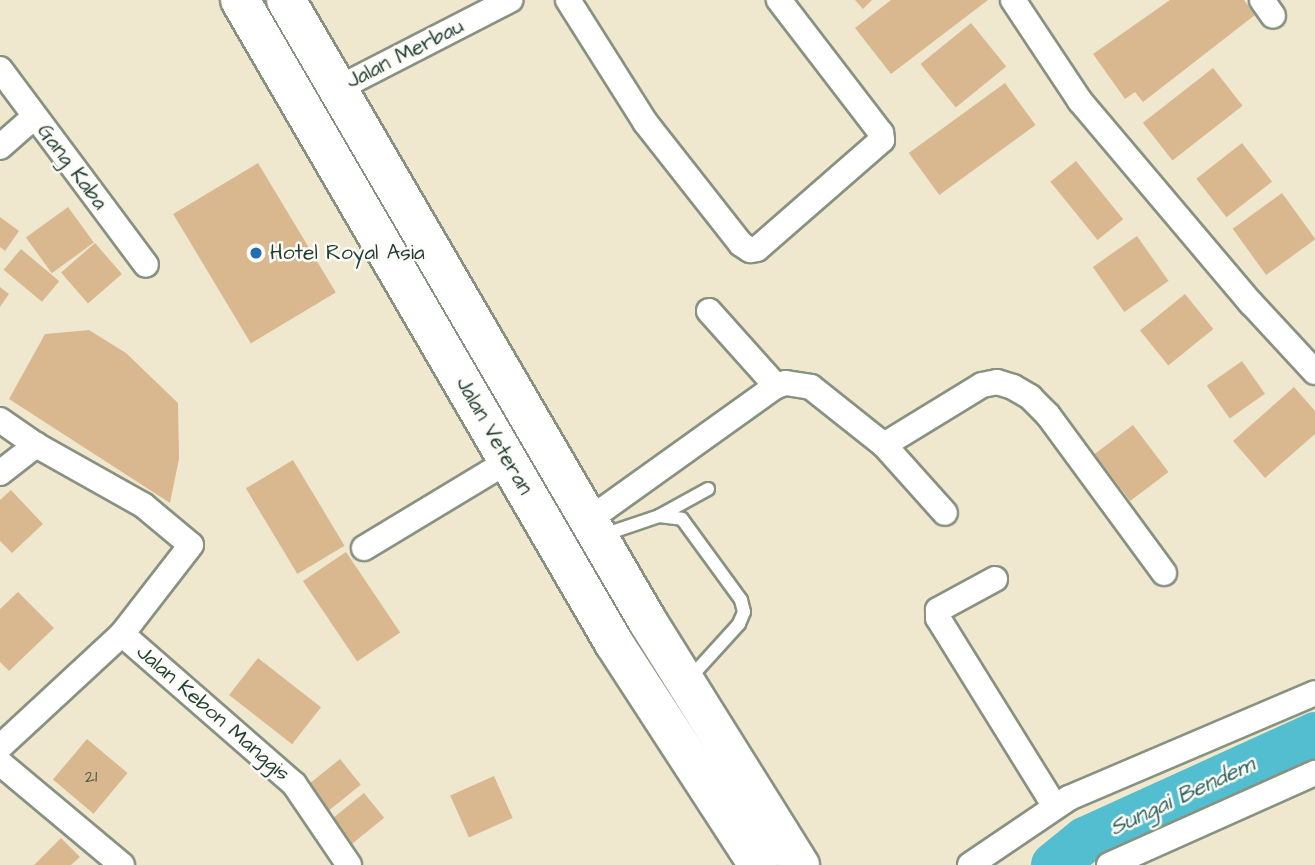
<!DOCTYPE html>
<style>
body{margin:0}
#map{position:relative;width:1315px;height:865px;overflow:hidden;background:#f0e8ce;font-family:"Architects Daughter",sans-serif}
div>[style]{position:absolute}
.river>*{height:46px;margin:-23px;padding:0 23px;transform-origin:23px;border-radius:23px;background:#53becf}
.building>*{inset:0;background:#d9b890;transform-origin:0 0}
.roads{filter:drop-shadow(2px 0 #889281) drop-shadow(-2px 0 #889281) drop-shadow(0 2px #889281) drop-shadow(0 -2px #889281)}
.lane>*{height:12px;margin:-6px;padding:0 6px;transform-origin:6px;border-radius:6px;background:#fff}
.street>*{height:24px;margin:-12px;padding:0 12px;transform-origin:12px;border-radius:12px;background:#fff}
.highway>*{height:38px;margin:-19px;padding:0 19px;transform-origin:19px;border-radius:19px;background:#fff}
.dots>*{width:19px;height:19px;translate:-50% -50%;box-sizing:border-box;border:4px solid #fdfcf7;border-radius:50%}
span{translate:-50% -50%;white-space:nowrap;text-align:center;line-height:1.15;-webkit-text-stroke:5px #fdfcf7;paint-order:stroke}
.number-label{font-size:18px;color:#4e5c4b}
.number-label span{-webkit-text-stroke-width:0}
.street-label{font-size:21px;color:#1f3d34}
.poi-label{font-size:21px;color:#1f3d34}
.left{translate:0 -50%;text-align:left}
.water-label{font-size:23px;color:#2f6462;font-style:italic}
</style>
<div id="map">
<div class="river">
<i style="left:1054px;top:865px;width:40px;rotate:-39deg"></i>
<i style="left:1085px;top:840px;width:253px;rotate:-24.5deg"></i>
</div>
<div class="building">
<i style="clip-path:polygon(855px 0,872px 0,863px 9px)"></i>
<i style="clip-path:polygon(891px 0,988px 0,891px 74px,855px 28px)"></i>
<i style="clip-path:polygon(1170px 0,1244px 0,1255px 15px,1143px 102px,1135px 92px,1125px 99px,1093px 54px)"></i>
<i style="left:971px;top:23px;width:56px;height:65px;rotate:51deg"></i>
<i style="left:1213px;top:68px;width:48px;height:89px;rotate:52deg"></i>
<i style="left:1005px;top:83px;width:52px;height:119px;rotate:54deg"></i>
<i style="left:1242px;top:143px;width:49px;height:58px;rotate:52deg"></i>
<i style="left:1076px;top:161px;width:75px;height:33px;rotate:51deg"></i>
<i style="left:258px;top:163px;width:151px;height:99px;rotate:59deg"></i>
<i style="left:1282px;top:193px;width:57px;height:61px;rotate:54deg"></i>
<i style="left:68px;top:207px;width:44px;height:52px;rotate:54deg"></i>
<i style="clip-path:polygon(0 217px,19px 231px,5px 251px,0 247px)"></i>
<i style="left:1137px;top:236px;width:55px;height:54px;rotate:55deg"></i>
<i style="left:95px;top:243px;width:41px;height:45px;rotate:49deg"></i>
<i style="left:21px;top:249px;width:50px;height:27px;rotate:40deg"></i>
<i style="clip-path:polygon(0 287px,9px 294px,0 307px)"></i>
<i style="left:1185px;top:294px;width:45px;height:58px;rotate:51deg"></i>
<i style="clip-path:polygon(89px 330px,126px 353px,178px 403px,179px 459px,170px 503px,9px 399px,45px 334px)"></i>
<i style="left:1242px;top:361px;width:40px;height:43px;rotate:55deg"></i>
<i style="clip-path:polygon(1294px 387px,1315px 411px,1315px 434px,1265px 478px,1233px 441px)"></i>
<i style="left:1133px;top:425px;width:59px;height:48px;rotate:53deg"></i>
<i style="left:293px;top:460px;width:100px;height:55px;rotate:59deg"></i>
<i style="clip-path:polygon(11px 490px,43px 524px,12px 553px,0 541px,0 500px)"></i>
<i style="left:346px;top:552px;width:97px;height:52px;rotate:56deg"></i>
<i style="clip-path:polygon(18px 592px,54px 628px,9px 671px,0 662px,0 609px)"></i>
<i style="left:258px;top:658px;width:80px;height:47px;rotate:38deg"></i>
<i style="left:87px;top:739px;width:53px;height:53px;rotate:40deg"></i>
<i style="left:340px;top:759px;width:33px;height:47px;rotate:51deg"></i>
<i style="left:494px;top:776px;width:46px;height:48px;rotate:66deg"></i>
<i style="left:364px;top:793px;width:32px;height:47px;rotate:51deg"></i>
<i style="clip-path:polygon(61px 838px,80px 857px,71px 865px,34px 865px)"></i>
</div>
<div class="roads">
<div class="lane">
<i style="left:659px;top:516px;width:56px;rotate:-28.9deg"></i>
<i style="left:603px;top:535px;width:59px;rotate:-18.7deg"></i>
<i style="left:659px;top:516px;width:23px;rotate:7deg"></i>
<i style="left:682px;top:519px;width:100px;rotate:53.9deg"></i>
<i style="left:741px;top:600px;width:12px;rotate:76deg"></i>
<i style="left:744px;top:612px;width:13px;rotate:113deg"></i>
<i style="left:739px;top:624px;width:74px;rotate:132.3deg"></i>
</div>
<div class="street">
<i style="left:568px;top:0;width:144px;rotate:57.7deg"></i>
<i style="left:645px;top:122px;width:155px;rotate:51.8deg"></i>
<i style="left:741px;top:244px;width:11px;rotate:34deg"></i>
<i style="left:750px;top:250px;width:7px;rotate:-8deg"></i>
<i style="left:757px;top:249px;width:166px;rotate:-41.1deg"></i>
<i style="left:882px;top:140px;width:7px;rotate:-98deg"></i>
<i style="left:881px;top:133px;width:168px;rotate:-127.5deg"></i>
<i style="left:1013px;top:0;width:121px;rotate:56.4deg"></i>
<i style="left:1080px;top:101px;width:265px;rotate:49.8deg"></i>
<i style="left:1251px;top:303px;width:94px;rotate:47.2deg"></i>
<i style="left:1262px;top:0;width:19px;rotate:55deg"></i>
<i style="left:0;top:69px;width:244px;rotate:53.3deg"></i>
<i style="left:337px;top:89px;width:195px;rotate:-27.2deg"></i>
<i style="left:0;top:147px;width:45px;rotate:-41.4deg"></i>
<i style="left:709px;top:311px;width:101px;rotate:48.2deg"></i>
<i style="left:0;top:420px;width:44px;rotate:34.8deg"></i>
<i style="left:36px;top:445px;width:123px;rotate:29.3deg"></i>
<i style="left:143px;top:505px;width:62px;rotate:39.8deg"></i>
<i style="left:191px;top:545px;width:113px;rotate:127.8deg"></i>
<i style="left:122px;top:634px;width:166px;rotate:137.2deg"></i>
<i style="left:884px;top:445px;width:115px;rotate:-31.5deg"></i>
<i style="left:982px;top:385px;width:15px;rotate:-11deg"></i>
<i style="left:997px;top:382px;width:17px;rotate:17deg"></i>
<i style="left:1013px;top:387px;width:20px;rotate:30deg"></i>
<i style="left:1030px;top:397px;width:25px;rotate:45deg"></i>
<i style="left:1048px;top:415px;width:196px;rotate:53.7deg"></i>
<i style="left:0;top:473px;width:46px;rotate:-37.9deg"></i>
<i style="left:590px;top:519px;width:229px;rotate:-35.6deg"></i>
<i style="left:776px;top:386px;width:10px;rotate:-17deg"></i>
<i style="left:786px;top:383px;width:25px;rotate:9deg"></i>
<i style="left:811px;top:387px;width:93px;rotate:38.5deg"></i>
<i style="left:884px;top:445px;width:91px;rotate:48.1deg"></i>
<i style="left:364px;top:548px;width:168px;rotate:-31.1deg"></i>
<i style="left:995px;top:579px;width:65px;rotate:151.5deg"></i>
<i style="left:938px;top:610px;width:8px;rotate:90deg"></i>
<i style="left:938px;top:618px;width:222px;rotate:58.2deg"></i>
<i style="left:122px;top:634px;width:228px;rotate:41.1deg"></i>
<i style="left:294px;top:784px;width:98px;rotate:55.8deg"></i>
<i style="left:0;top:763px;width:159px;rotate:39.9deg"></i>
<i style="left:970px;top:865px;width:120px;rotate:-34.1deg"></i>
<i style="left:1069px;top:798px;width:267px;rotate:-23.1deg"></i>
<i style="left:1109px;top:865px;width:226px;rotate:-24.1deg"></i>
</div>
<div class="highway">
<i style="left:240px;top:0;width:744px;rotate:59.82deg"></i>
<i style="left:614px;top:643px;width:265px;rotate:57deg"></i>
<i style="left:286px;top:0;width:720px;rotate:59.8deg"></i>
<i style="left:648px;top:622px;width:287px;rotate:58deg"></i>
</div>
</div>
<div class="dots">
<i style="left:256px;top:253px;background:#1f6fb2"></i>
</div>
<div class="number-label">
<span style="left:91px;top:777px">21</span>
</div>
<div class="street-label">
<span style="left:405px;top:54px;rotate:-27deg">Jalan Merbau</span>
<span style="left:72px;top:167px;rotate:53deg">Gang Kaba</span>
<span style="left:494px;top:436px;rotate:60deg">Jalan Veteran</span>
<span style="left:213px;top:713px;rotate:41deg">Jalan Kebon Manggis</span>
</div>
<div class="poi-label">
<span class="left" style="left:270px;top:253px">Hotel Royal Asia</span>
</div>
<div class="water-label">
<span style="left:1182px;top:796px;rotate:-25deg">Sungai Bendem</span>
</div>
</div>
